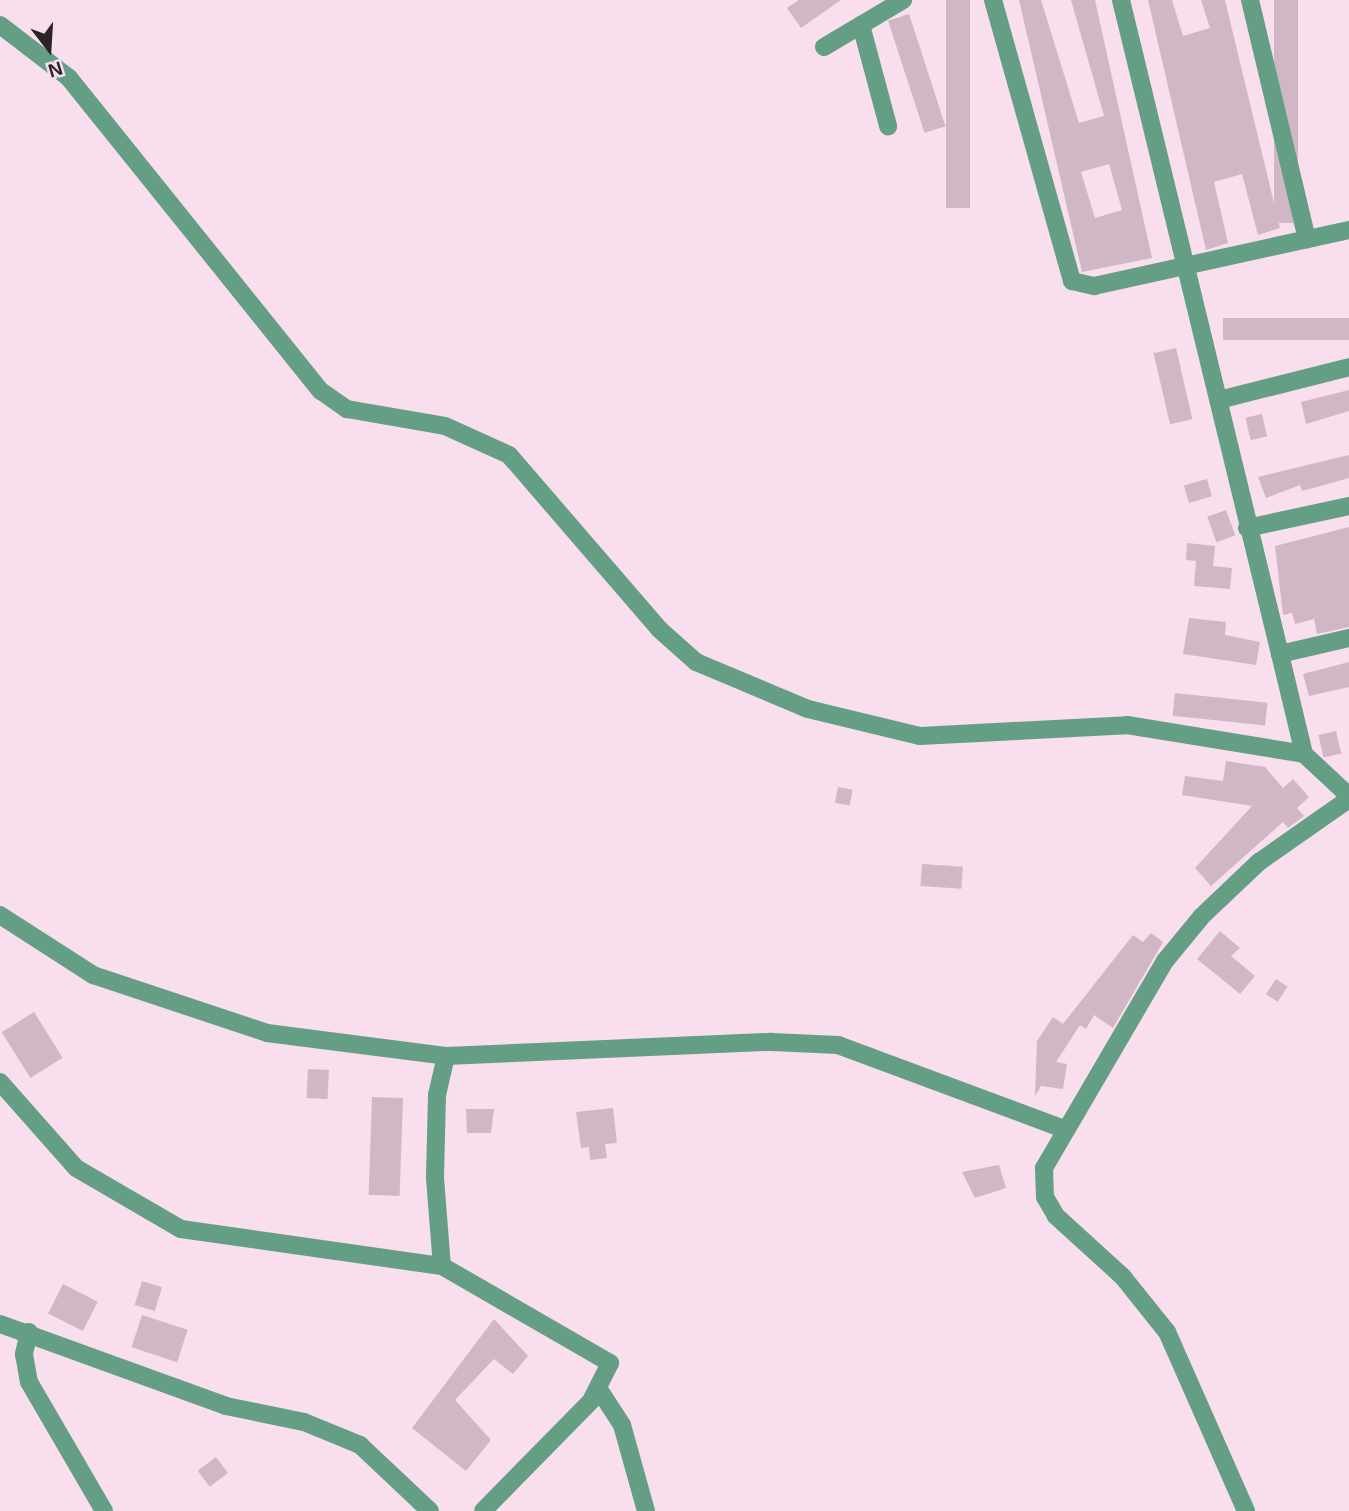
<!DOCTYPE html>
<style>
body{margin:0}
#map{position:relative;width:1349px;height:1511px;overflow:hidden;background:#f9deee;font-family:Helvetica,sans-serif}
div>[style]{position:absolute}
.building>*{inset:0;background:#d1b7c6;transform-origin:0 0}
.street>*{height:18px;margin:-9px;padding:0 9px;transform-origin:9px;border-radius:9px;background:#649e85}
span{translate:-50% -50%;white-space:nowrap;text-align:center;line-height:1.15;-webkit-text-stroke:7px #f9deee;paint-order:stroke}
.north{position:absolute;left:14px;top:14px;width:70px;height:70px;-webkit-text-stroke:5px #f9deee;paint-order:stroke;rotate:163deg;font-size:19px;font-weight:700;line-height:28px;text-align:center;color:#2c2228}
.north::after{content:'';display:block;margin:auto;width:24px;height:32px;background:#2c2228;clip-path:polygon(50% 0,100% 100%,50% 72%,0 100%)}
</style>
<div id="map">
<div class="building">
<i style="clip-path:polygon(799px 0,841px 0,801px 28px,787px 8px)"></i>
<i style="left:946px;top:0;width:24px;height:208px"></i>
<i style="clip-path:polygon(evenodd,1019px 0,1041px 0,1079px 123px,1104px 116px,1071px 0,1095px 0,1152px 258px,1082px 272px,1019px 0,1109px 164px,1122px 210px,1095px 218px,1081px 172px,1109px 164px)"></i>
<i style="clip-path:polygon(1148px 0,1172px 0,1183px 36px,1210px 28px,1201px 0,1225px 0,1280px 228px,1258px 235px,1242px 174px,1214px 182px,1228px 243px,1206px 250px)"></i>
<i style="left:1274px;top:0;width:24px;height:223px"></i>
<i style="left:909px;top:14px;width:118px;height:22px;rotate:72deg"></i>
<i style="left:1349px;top:318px;width:22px;height:126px;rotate:90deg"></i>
<i style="left:1176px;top:348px;width:73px;height:23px;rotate:77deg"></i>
<i style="clip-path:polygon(1349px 390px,1349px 411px,1306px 424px,1301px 402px)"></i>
<i style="left:1262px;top:414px;width:23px;height:17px;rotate:77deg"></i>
<i style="clip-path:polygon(1349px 455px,1349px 478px,1302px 491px,1300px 485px,1266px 498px,1258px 477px)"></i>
<i style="left:1207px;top:479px;width:18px;height:24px;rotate:74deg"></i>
<i style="left:1226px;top:510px;width:27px;height:20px;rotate:70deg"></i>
<i style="clip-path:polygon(1349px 527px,1349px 627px,1317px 634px,1314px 619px,1295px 624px,1292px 613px,1283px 615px,1275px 546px)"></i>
<i style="clip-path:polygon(1187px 543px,1215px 546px,1213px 566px,1232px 568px,1230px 589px,1194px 586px,1196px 561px,1186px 560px)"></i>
<i style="clip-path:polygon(1189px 618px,1226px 622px,1225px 635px,1260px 642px,1256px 665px,1183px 654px)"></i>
<i style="clip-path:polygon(1349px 662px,1349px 687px,1309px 696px,1303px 674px)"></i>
<i style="left:1175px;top:693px;width:93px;height:23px;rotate:6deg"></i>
<i style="left:1336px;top:731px;width:23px;height:18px;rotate:77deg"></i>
<i style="clip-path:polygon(1226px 761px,1265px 767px,1283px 788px,1293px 779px,1309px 797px,1297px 808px,1304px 816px,1288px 828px,1283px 822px,1211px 886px,1195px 868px,1252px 806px,1182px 795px,1185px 776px,1223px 781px)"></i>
<i style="left:838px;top:787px;width:15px;height:16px;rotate:11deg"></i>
<i style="left:922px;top:864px;width:41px;height:22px;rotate:4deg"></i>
<i style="clip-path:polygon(1220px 931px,1240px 948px,1231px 956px,1255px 976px,1240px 994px,1197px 959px)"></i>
<i style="clip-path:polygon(1151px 933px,1163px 942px,1113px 1028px,1094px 1015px,1086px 1029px,1080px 1025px,1056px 1062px,1067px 1064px,1063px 1089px,1041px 1086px,1035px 1096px,1037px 1041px,1053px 1017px,1063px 1024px,1133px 935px,1143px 942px)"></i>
<i style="left:1276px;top:979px;width:14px;height:18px;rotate:34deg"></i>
<i style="left:34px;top:1012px;width:54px;height:38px;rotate:58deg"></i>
<i style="left:308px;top:1069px;width:21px;height:29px;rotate:3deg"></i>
<i style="left:403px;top:1098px;width:98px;height:31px;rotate:92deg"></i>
<i style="clip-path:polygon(613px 1108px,617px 1143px,605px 1144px,607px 1158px,590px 1160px,589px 1147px,581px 1148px,576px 1112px)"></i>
<i style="clip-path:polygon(466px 1109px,494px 1109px,491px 1133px,467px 1133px)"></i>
<i style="clip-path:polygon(999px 1165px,1006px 1188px,975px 1198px,962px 1172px)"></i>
<i style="left:142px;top:1281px;width:21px;height:25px;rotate:17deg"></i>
<i style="left:63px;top:1284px;width:39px;height:33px;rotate:27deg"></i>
<i style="left:142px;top:1315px;width:48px;height:34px;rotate:18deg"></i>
<i style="clip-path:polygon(494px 1319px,528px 1356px,513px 1374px,494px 1359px,455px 1400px,491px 1440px,466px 1471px,412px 1428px)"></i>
<i style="left:216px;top:1457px;width:20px;height:23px;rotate:53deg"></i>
</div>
<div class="street">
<i style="left:993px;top:0;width:292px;rotate:74.3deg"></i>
<i style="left:1072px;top:281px;width:23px;rotate:13deg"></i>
<i style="left:1094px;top:286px;width:261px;rotate:-12.4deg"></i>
<i style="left:1121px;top:0;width:673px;rotate:76.34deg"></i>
<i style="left:1250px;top:0;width:246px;rotate:76.6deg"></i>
<i style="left:0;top:25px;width:87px;rotate:37.5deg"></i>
<i style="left:69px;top:78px;width:402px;rotate:51.2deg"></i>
<i style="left:321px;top:391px;width:32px;rotate:35deg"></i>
<i style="left:347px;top:409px;width:99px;rotate:9.8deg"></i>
<i style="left:445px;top:426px;width:70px;rotate:24.4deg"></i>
<i style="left:509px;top:455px;width:230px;rotate:49.2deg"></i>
<i style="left:659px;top:629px;width:50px;rotate:41.7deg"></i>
<i style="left:696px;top:662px;width:121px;rotate:22.8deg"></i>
<i style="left:808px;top:709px;width:115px;rotate:13.6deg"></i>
<i style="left:920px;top:736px;width:207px;rotate:-3deg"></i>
<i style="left:1127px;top:725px;width:179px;rotate:9.3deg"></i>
<i style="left:861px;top:25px;width:105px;rotate:75deg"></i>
<i style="left:824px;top:47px;width:92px;rotate:-30.7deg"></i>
<i style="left:1219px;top:400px;width:134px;rotate:-14.2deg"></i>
<i style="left:1247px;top:528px;width:104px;rotate:-12.2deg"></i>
<i style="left:1349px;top:638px;width:71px;rotate:166.9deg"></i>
<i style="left:1280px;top:654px;width:103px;rotate:76.5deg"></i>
<i style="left:1304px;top:754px;width:62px;rotate:43deg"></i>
<i style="left:0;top:915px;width:111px;rotate:32.8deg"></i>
<i style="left:93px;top:975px;width:183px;rotate:18.4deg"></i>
<i style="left:267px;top:1033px;width:180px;rotate:7.3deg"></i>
<i style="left:446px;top:1056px;width:326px;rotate:-2.5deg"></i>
<i style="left:772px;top:1042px;width:66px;rotate:2.6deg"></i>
<i style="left:838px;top:1045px;width:241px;rotate:20.4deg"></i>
<i style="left:446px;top:1056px;width:40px;rotate:103deg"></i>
<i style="left:437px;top:1095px;width:83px;rotate:91.4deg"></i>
<i style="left:435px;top:1178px;width:88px;rotate:85.5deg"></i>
<i style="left:442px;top:1266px;width:194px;rotate:30deg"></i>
<i style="left:610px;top:1363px;width:42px;rotate:116.6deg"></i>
<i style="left:591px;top:1401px;width:154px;rotate:134.5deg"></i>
<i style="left:0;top:1082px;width:115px;rotate:48.5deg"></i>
<i style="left:76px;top:1168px;width:121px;rotate:30.2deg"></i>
<i style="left:181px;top:1229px;width:264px;rotate:8.1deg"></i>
<i style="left:0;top:1324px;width:240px;rotate:19.9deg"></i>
<i style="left:226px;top:1406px;width:80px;rotate:11.6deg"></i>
<i style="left:304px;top:1422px;width:61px;rotate:22.3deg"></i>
<i style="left:360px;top:1445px;width:96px;rotate:43.3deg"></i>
<i style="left:29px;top:1332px;width:23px;rotate:103deg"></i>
<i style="left:24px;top:1354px;width:28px;rotate:80deg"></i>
<i style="left:29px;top:1382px;width:149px;rotate:59.8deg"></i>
<i style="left:598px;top:1388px;width:44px;rotate:57deg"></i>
<i style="left:622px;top:1425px;width:89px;rotate:74.4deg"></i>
<i style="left:1246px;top:1511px;width:196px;rotate:-113.8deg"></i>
<i style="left:1167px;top:1332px;width:70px;rotate:-128.7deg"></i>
<i style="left:1123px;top:1277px;width:91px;rotate:-137.7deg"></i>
<i style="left:1056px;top:1216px;width:22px;rotate:-120deg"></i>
<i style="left:1045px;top:1197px;width:29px;rotate:-92deg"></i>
<i style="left:1044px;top:1168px;width:240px;rotate:-59.7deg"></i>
<i style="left:1165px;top:961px;width:58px;rotate:-50.6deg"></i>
<i style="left:1202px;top:916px;width:79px;rotate:-43.5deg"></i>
<i style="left:1259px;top:862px;width:110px;rotate:-35deg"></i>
</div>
<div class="north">N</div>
</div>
